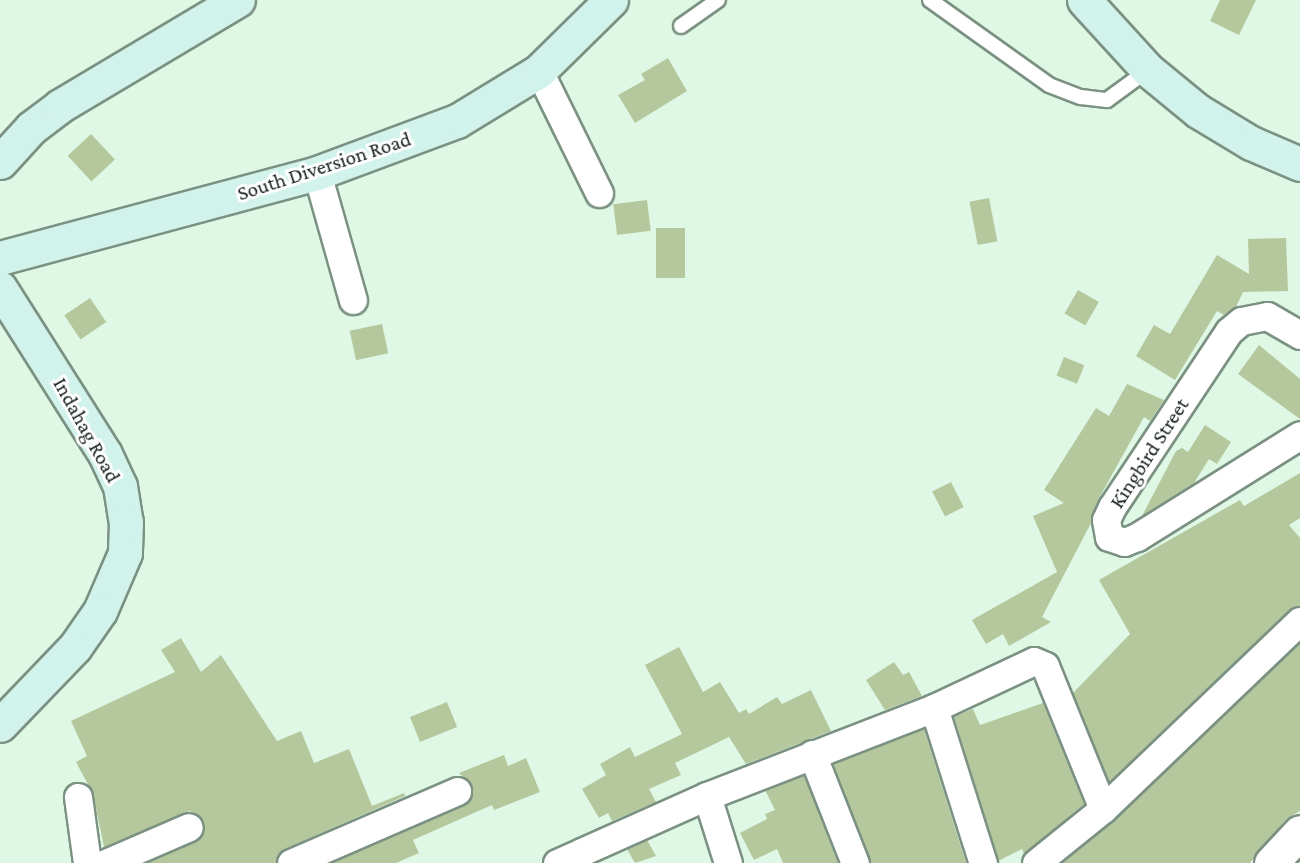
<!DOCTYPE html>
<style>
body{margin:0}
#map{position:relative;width:1300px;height:863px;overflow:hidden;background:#dff8e6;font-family:"Crimson Pro",serif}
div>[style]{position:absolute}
.building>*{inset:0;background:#b5c89d;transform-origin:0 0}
.roads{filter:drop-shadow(2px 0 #7b9181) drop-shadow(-2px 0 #7b9181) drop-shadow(0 2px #7b9181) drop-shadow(0 -2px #7b9181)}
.service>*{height:14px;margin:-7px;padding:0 7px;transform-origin:7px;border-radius:7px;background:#fff}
.minor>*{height:27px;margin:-13.5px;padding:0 13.5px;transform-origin:13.5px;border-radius:13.5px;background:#fff}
.tertiary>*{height:33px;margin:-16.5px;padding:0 16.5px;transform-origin:16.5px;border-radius:16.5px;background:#fff}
.secondary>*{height:33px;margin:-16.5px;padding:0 16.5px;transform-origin:16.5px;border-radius:16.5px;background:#d2f2ec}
span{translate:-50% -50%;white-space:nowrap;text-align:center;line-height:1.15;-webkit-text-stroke:6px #fff;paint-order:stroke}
.street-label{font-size:21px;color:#151e18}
</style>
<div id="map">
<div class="building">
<i style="clip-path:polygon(1220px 0,1256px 0,1239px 35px,1210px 21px)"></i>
<i style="clip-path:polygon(668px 58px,687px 91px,635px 123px,618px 95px,645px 80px,641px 74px)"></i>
<i style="left:91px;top:134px;width:35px;height:32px;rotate:47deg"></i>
<i style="left:989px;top:198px;width:44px;height:20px;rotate:79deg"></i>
<i style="left:647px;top:200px;width:31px;height:34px;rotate:83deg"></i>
<i style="left:656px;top:228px;width:29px;height:50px"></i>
<i style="clip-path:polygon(1286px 238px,1288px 291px,1243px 292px,1236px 307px,1224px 315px,1217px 311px,1175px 380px,1136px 356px,1154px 325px,1170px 334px,1217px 255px,1249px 274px,1248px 239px)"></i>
<i style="left:1078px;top:290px;width:24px;height:27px;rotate:30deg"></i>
<i style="left:90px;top:298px;width:29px;height:31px;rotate:56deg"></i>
<i style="left:382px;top:324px;width:30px;height:33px;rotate:78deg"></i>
<i style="clip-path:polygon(1259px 345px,1300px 379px,1300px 419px,1238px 374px)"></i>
<i style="left:1064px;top:357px;width:22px;height:20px;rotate:22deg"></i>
<i style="clip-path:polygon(1127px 384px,1164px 400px,1150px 421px,1144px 417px,1098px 500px,1091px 523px,1042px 617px,1051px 622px,1009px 646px,1003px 634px,986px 644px,972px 620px,1057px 572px,1033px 516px,1064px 503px,1044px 490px,1096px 408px,1109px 416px)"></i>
<i style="clip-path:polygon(1205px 425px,1231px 442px,1217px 464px,1209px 459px,1194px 483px,1142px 516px,1176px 451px,1182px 448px,1188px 452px)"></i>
<i style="clip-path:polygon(1300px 473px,1300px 518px,1289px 525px,1300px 538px,1300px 606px,1289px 610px,1109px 782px,1073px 693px,1130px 634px,1099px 580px,1240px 500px,1244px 506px)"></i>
<i style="left:951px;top:482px;width:28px;height:21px;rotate:63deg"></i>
<i style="clip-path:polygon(181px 638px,201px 672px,221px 655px,277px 741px,301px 731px,314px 763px,349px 749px,372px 806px,404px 793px,405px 796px,285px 849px,276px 863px,146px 863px,201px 837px,204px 821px,190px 811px,104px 847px,93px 794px,76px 762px,87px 756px,71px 721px,175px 672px,161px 650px)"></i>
<i style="clip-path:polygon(1300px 643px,1300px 811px,1286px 819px,1250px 863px,1061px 863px,1114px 820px)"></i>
<i style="clip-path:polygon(679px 647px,703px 692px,720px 682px,739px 713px,746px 709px,749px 714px,777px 697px,782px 704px,811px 690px,831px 731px,746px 764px,729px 737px,675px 763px,681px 775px,649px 789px,656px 802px,612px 821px,608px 813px,599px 818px,582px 789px,606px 775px,600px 764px,630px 747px,635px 757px,682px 734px,645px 665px)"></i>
<i style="clip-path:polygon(894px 662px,903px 675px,909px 672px,922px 696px,885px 710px,866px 680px)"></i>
<i style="left:447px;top:702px;width:27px;height:40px;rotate:68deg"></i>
<i style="clip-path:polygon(1043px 703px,1084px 804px,1024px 854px,1022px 849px,998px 861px,954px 717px,973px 709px,980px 725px)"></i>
<i style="clip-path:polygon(924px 729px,966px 863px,870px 863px,833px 764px)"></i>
<i style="clip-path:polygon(504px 755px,508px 766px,526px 758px,540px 792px,494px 810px,492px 805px,413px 840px,419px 853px,396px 863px,331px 863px,464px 805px,470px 800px,472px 785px,459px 773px)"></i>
<i style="clip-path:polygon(804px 775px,838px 863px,783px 863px,777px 849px,754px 860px,740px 833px,767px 819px,765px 814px,775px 810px,765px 790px)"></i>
<i style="clip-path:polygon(647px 840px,656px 856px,635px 863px,627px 849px)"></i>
</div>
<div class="roads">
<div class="service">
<i style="left:930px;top:0;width:146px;rotate:35.5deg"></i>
<i style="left:1049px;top:85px;width:34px;rotate:21deg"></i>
<i style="left:1081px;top:97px;width:26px;rotate:7deg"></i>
<i style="left:1107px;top:100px;width:51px;rotate:-36.2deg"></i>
<i style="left:681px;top:26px;width:45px;rotate:-35.1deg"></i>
</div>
<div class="minor">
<i style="left:539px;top:71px;width:136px;rotate:63.8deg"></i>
<i style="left:317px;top:173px;width:132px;rotate:74.2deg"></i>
<i style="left:1300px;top:335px;width:38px;rotate:-150deg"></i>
<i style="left:1267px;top:316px;width:26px;rotate:169deg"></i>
<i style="left:1241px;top:321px;width:16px;rotate:140deg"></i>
<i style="left:1229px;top:331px;width:211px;rotate:123.6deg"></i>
<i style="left:1112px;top:507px;width:14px;rotate:115deg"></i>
<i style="left:1106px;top:520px;width:17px;rotate:80deg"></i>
<i style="left:1109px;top:537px;width:16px;rotate:18deg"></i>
<i style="left:1124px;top:542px;width:14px;rotate:-21deg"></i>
<i style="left:1137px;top:537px;width:192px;rotate:-32deg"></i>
<i style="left:934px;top:708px;width:110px;rotate:-25.2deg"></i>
<i style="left:1034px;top:661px;width:12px;rotate:24deg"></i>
<i style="left:1045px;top:666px;width:154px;rotate:67.9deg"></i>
<i style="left:812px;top:754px;width:117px;rotate:68.5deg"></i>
<i style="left:707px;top:796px;width:70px;rotate:72.6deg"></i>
<i style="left:78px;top:797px;width:67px;rotate:82.2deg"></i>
<i style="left:106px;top:863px;width:90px;rotate:-23.4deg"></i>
<i style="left:291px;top:863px;width:181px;rotate:-23.4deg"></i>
<i style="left:557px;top:863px;width:164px;rotate:-24.1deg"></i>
<i style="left:707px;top:796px;width:243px;rotate:-21.2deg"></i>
<i style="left:934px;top:708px;width:163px;rotate:72.5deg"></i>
<i style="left:1036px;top:863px;width:86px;rotate:-38.9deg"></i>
<i style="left:1103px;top:809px;width:272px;rotate:-43.7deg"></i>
</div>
<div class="tertiary">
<i style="left:1271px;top:863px;width:42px;rotate:-46.9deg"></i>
</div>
<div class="secondary">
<i style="left:1084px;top:0;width:95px;rotate:47.6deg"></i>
<i style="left:1148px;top:70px;width:65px;rotate:39.4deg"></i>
<i style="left:1198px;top:111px;width:62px;rotate:31.1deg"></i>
<i style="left:1251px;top:143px;width:53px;rotate:23.2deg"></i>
<i style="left:0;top:162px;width:46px;rotate:-47.6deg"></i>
<i style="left:31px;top:128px;width:36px;rotate:-37deg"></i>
<i style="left:60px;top:106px;width:207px;rotate:-30.8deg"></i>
<i style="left:0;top:258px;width:328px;rotate:-15deg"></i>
<i style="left:317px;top:173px;width:149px;rotate:-20.4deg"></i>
<i style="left:457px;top:121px;width:96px;rotate:-31.4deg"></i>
<i style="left:539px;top:71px;width:101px;rotate:-44.6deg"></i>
<i style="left:0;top:288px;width:196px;rotate:57.7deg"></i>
<i style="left:105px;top:454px;width:35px;rotate:65deg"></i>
<i style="left:120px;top:486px;width:36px;rotate:81deg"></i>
<i style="left:126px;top:522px;width:31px;rotate:92deg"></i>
<i style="left:125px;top:553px;width:63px;rotate:113.3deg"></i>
<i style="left:100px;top:611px;width:44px;rotate:124.8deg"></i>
<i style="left:75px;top:647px;width:108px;rotate:133.9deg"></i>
</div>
</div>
<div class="street-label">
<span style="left:324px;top:166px;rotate:-18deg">South Diversion Road</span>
<span style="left:87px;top:430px;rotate:61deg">Indahag Road</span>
<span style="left:1149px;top:453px;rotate:-57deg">Kingbird Street</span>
</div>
</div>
